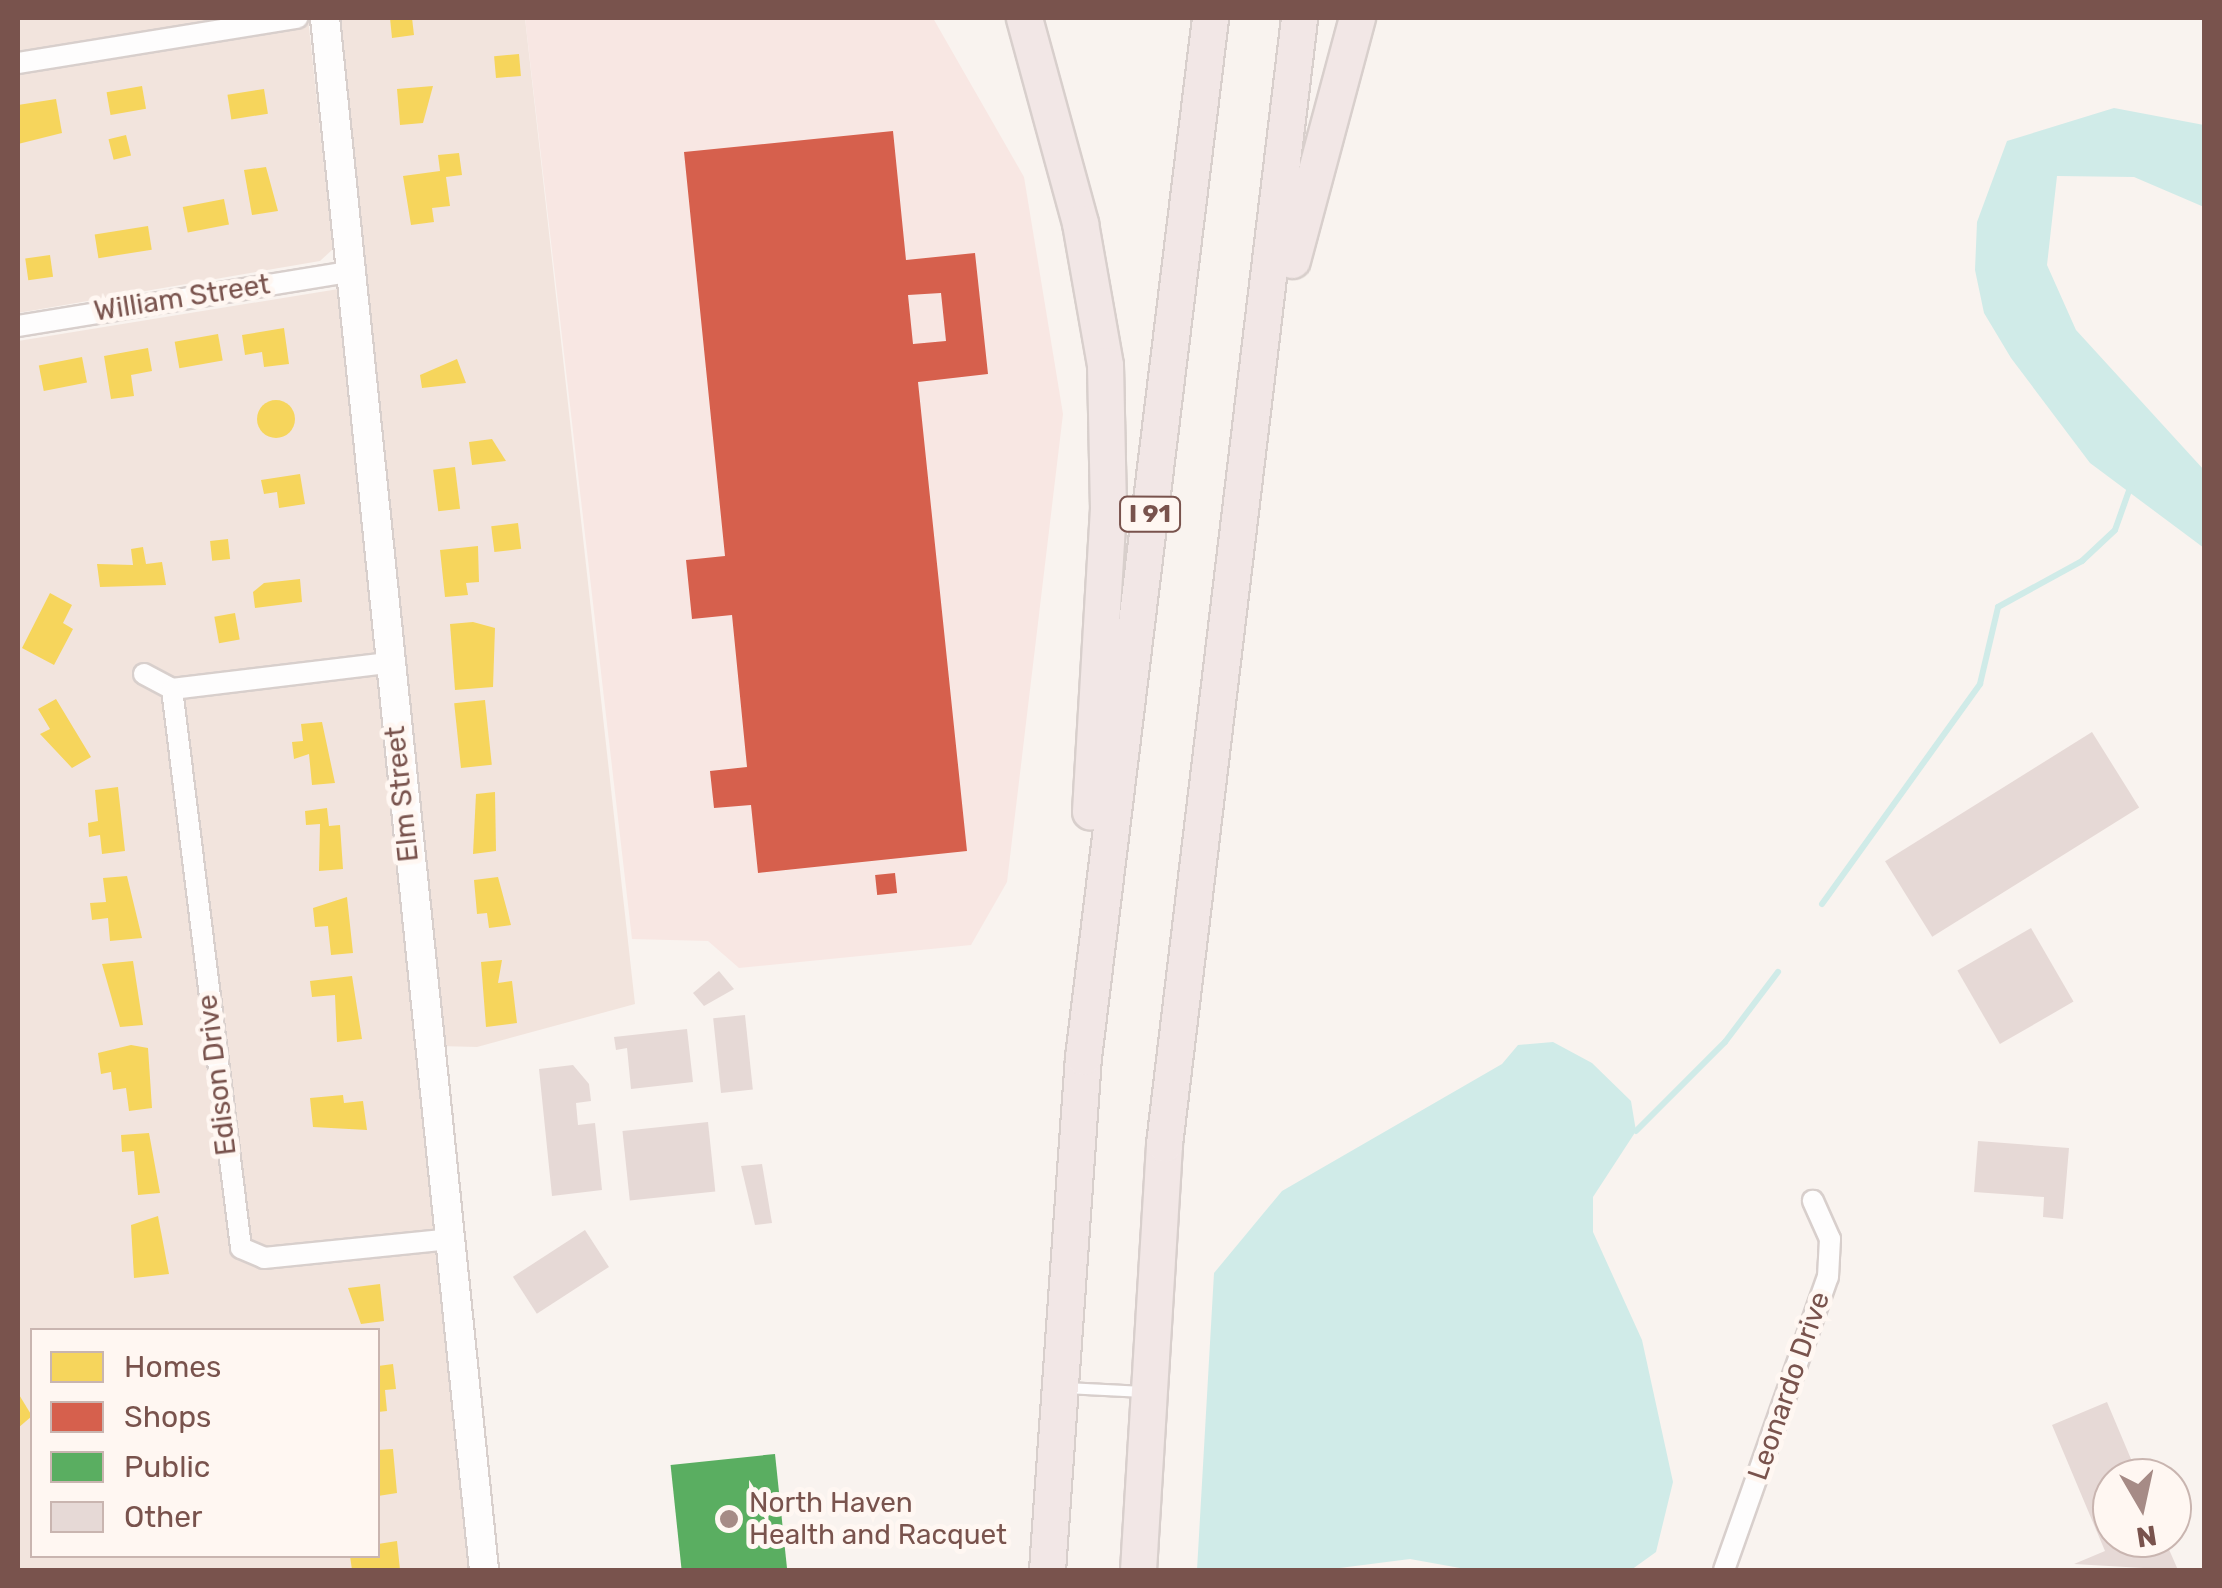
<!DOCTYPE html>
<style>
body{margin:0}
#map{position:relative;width:2222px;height:1588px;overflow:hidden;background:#f9f3ef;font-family:Rubik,sans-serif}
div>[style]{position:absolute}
.residential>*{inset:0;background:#f2e4dd}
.commercial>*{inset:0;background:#f8e7e3}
.water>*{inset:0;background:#d0ebe8}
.homes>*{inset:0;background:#f6d55c;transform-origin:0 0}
.round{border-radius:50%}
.shops>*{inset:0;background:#d6604d;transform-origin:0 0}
.public>*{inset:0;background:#5aae61;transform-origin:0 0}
.stream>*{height:6px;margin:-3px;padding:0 3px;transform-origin:3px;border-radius:3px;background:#d0ebe8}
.building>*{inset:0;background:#e6d9d6;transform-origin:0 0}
.roads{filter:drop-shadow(2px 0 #d8cfcc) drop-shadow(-2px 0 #d8cfcc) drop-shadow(0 2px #d8cfcc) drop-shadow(0 -2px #d8cfcc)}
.lane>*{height:10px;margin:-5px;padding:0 5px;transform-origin:5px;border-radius:5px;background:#fefdfd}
.street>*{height:20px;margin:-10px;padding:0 10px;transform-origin:10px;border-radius:10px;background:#fefdfd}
.secondary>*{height:28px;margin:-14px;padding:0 14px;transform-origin:14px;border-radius:14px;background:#fefdfd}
.highway>*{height:35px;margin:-17.5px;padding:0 17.5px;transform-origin:17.5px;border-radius:17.5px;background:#f2e7e6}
.dots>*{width:28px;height:28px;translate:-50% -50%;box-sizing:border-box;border:5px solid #fff7f2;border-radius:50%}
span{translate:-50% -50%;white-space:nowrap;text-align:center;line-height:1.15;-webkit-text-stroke:10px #fff7f2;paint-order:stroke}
.shield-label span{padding:2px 8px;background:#fff7f2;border:2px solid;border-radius:8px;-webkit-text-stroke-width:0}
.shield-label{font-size:25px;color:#79534d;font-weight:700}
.street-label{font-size:28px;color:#79534d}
.poi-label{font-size:28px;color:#79534d}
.left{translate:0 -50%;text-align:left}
.frame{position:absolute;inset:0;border:20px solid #79534d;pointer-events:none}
.legend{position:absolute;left:30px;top:1328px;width:350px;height:230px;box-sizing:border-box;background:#fff7f2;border:2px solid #c9b5b0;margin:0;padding:12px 18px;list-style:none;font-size:30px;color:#79534d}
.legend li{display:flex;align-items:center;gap:20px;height:50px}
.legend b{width:50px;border:2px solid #c9b5b0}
.north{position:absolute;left:2092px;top:1458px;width:100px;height:100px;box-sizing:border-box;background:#fff7f2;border:2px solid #c9b5b0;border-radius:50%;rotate:171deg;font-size:28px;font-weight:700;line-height:40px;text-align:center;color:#79534d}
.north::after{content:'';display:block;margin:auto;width:35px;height:45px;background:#a68b86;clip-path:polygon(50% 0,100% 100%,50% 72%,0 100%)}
</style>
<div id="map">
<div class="residential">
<i style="clip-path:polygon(18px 18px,308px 18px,333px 249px,320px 261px,18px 313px)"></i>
<i style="clip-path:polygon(evenodd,336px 18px,525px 18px,635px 1004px,477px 1047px,439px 1046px,472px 1570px,18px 1570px,18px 341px,363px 285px,336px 18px,32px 1330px,378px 1330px,378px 1556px,32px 1556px,32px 1330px)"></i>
</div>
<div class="commercial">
<i style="clip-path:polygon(525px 18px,933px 18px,1024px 177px,1063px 414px,1007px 882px,971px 945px,739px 968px,708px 941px,632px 939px)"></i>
</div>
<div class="water">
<i style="clip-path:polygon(2114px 108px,2204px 125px,2204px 207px,2134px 177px,2057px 176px,2047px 265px,2076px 330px,2204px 470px,2204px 548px,2090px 463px,2011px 358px,1984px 313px,1975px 270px,1977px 222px,2007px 141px)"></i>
<i style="clip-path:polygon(1553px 1042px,1592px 1063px,1631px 1101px,1636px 1131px,1593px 1197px,1593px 1232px,1642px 1340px,1673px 1482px,1656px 1552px,1631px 1570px,1471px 1570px,1410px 1559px,1324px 1570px,1197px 1570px,1214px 1273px,1282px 1191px,1502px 1064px,1518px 1045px)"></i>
</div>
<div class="homes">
<i style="clip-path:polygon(390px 18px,412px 18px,414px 35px,392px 38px)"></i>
<i style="left:519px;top:54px;width:22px;height:25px;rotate:85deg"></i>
<i style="left:142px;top:86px;width:23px;height:36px;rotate:80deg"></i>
<i style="clip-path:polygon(433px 86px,423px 123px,400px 125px,397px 89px)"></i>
<i style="left:264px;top:89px;width:25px;height:37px;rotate:81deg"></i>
<i style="clip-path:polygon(56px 99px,62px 133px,18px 144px,18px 105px)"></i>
<i style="left:126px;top:135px;width:21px;height:18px;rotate:76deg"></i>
<i style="clip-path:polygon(459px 153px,462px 175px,446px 177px,450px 206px,432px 208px,434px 222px,411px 225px,403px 176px,440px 171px,438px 155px)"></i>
<i style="clip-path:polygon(266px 167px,278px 211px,252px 215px,244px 170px)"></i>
<i style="left:224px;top:199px;width:26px;height:42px;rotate:79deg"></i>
<i style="left:148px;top:226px;width:24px;height:54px;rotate:81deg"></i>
<i style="left:50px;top:255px;width:22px;height:25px;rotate:82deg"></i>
<i style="clip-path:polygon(284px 328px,289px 364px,264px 367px,262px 352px,245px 355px,242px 335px)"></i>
<i style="left:218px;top:334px;width:27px;height:44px;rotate:80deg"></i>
<i style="clip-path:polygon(148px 348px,152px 371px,131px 375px,134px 396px,111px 399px,104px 356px)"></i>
<i style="left:82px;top:357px;width:26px;height:44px;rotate:79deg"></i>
<i style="clip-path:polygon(457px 359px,466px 383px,422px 388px,420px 375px)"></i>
<i class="round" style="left:257px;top:400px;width:38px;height:38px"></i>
<i style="clip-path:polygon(492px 439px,506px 461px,472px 465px,469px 442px)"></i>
<i style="left:455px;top:467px;width:42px;height:22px;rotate:83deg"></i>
<i style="clip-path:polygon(300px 474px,305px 504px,279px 508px,277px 492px,264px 494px,261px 480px)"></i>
<i style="left:518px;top:523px;width:26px;height:27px;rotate:83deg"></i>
<i style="left:228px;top:539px;width:20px;height:18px;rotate:84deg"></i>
<i style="clip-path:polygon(478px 546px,479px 582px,466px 583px,468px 595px,445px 597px,440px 550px)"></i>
<i style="clip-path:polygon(143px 547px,146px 564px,162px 562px,166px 585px,100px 587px,97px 564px,133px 565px,131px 549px)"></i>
<i style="clip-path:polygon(300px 579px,302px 602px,255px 608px,253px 592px,264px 583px)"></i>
<i style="clip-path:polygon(50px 593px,72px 605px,63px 623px,73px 629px,54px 665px,22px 648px)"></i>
<i style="left:235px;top:613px;width:27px;height:21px;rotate:80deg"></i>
<i style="clip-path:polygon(473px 622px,495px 628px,493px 687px,455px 690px,450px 624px)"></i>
<i style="clip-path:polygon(56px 699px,91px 757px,72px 768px,40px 734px,50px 729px,38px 709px)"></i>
<i style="left:485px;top:700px;width:65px;height:31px;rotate:84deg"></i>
<i style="clip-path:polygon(322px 722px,335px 783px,312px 785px,309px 754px,294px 759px,292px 742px,303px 741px,301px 724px)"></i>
<i style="clip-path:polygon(118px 787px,125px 851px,102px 854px,100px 835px,89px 837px,88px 823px,98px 821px,95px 790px)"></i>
<i style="clip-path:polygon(495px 792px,496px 851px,473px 854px,476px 794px)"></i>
<i style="clip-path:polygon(327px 808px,329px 826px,340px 825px,343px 869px,319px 871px,320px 824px,306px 825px,305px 811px)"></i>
<i style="clip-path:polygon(127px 876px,142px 938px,110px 941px,108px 918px,92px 920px,90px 903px,106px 902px,103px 878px)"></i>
<i style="clip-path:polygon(498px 877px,511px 925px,489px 928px,487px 913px,477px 914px,474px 880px)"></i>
<i style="clip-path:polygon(347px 897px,353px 953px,331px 955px,328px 926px,315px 927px,313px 908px)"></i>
<i style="clip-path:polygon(502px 960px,498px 983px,512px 981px,517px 1023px,486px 1027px,481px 962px)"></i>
<i style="clip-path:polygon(133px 961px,143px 1025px,120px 1027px,102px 964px)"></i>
<i style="clip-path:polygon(352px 976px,362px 1039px,337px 1042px,335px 995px,312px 997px,310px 981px)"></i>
<i style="clip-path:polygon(131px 1045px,148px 1048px,152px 1108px,129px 1111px,126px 1088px,113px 1090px,111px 1072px,101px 1074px,98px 1053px)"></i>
<i style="clip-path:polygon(343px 1095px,344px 1103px,363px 1101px,367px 1130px,313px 1127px,310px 1098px)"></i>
<i style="clip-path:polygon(149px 1133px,160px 1193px,138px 1195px,134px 1151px,122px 1152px,121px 1135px)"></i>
<i style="clip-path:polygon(158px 1216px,169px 1274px,134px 1278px,131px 1225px)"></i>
<i style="clip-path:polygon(380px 1284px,384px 1321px,361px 1324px,348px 1288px)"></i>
<i style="clip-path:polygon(393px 1364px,396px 1389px,385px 1390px,387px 1411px,378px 1412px,378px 1366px)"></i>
<i style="clip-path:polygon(18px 1393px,32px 1416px,18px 1428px)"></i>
<i style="clip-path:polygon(393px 1449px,397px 1493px,378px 1496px,378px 1450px)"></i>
<i style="clip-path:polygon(397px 1541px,400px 1570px,352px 1570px,350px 1556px,378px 1556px,378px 1544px)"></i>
</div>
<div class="shops">
<i style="clip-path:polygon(evenodd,893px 131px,906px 260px,975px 253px,988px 374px,918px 382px,967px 851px,758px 873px,751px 805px,714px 808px,710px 771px,747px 767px,732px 615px,692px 619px,686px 560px,725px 556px,684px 152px,893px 131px,941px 293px,946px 341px,913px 344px,908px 295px,941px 293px)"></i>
<i style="left:895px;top:873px;width:20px;height:20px;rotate:84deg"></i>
</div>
<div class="public">
<i style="left:775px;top:1454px;width:117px;height:105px;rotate:84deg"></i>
</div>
<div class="stream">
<i style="left:1822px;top:904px;width:271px;rotate:-54.3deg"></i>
<i style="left:1980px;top:684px;width:79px;rotate:-76.8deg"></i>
<i style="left:1998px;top:607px;width:96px;rotate:-28.7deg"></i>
<i style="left:2082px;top:561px;width:45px;rotate:-43.2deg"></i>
<i style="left:2115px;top:530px;width:48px;rotate:-70.4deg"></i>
<i style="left:1636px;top:1131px;width:126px;rotate:-45deg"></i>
<i style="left:1725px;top:1042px;width:88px;rotate:-52.9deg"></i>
</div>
<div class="building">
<i style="left:2092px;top:732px;width:89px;height:244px;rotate:58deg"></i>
<i style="left:2031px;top:928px;width:85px;height:85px;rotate:60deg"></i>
<i style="clip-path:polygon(719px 971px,734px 989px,704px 1006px,693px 993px)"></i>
<i style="left:745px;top:1015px;width:75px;height:32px;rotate:84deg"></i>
<i style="clip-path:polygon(687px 1029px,693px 1082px,631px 1089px,627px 1048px,616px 1050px,614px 1037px)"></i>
<i style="clip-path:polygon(573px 1065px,589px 1084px,591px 1101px,576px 1103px,578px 1125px,595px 1123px,602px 1190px,552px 1196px,539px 1069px)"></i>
<i style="left:708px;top:1122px;width:70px;height:86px;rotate:84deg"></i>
<i style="clip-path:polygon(1978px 1141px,2069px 1148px,2063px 1219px,2043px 1217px,2044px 1197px,1974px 1192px)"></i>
<i style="clip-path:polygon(762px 1164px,772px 1223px,755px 1225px,741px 1166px)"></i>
<i style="left:585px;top:1230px;width:44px;height:86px;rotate:57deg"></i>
<i style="clip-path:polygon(2107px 1402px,2139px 1478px,2112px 1478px,2112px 1538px,2164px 1538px,2178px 1570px,2074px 1564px,2105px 1551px,2052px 1425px)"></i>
</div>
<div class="roads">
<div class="lane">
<i style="left:1066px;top:1388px;width:78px;rotate:2.9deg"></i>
</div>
<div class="street">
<i style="left:18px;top:63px;width:283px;rotate:-9.2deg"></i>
<i style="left:18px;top:326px;width:333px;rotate:-9.3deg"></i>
<i style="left:144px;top:674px;width:32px;rotate:28deg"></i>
<i style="left:172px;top:689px;width:218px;rotate:-6.9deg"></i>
<i style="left:172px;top:689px;width:563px;rotate:82.96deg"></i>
<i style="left:241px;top:1248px;width:25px;rotate:23deg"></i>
<i style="left:264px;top:1258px;width:187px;rotate:-5.8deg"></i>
<i style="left:1724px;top:1570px;width:311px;rotate:-70.5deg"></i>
<i style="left:1828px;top:1277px;width:38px;rotate:-87deg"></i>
<i style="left:1830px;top:1239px;width:42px;rotate:-114.1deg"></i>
</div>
<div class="secondary">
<i style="left:325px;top:18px;width:1560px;rotate:84.15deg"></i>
</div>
<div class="highway">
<i style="left:1024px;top:18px;width:213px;rotate:74.7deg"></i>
<i style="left:1080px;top:223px;width:144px;rotate:80deg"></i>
<i style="left:1105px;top:365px;width:143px;rotate:88.8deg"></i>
<i style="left:1108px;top:508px;width:304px;rotate:93.4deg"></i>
<i style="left:1292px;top:260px;width:251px;rotate:-75deg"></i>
<i style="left:1047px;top:1570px;width:514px;rotate:-85.99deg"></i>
<i style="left:1083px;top:1057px;width:1047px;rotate:-83.03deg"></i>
<i style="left:1138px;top:1570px;width:427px;rotate:-86.5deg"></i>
<i style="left:1164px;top:1144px;width:1134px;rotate:-83.16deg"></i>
</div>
</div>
<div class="dots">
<i style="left:729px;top:1519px;background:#a68b86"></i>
</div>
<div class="shield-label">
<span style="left:1150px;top:514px">I 91</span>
</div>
<div class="street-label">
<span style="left:182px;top:298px;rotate:-9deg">William Street</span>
<span style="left:402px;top:794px;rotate:-96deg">Elm Street</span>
<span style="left:217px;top:1075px;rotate:-97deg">Edison Drive</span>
<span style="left:1789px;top:1386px;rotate:-71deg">Leonardo Drive</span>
</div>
<div class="poi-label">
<span class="left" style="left:749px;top:1519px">North Haven<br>Health and Racquet</span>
</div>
<div class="frame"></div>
<ul class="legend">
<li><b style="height:28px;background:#f6d55c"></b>Homes</li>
<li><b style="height:28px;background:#d6604d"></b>Shops</li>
<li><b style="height:28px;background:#5aae61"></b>Public</li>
<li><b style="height:28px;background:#e6d9d6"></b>Other</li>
</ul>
<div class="north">N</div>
</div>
